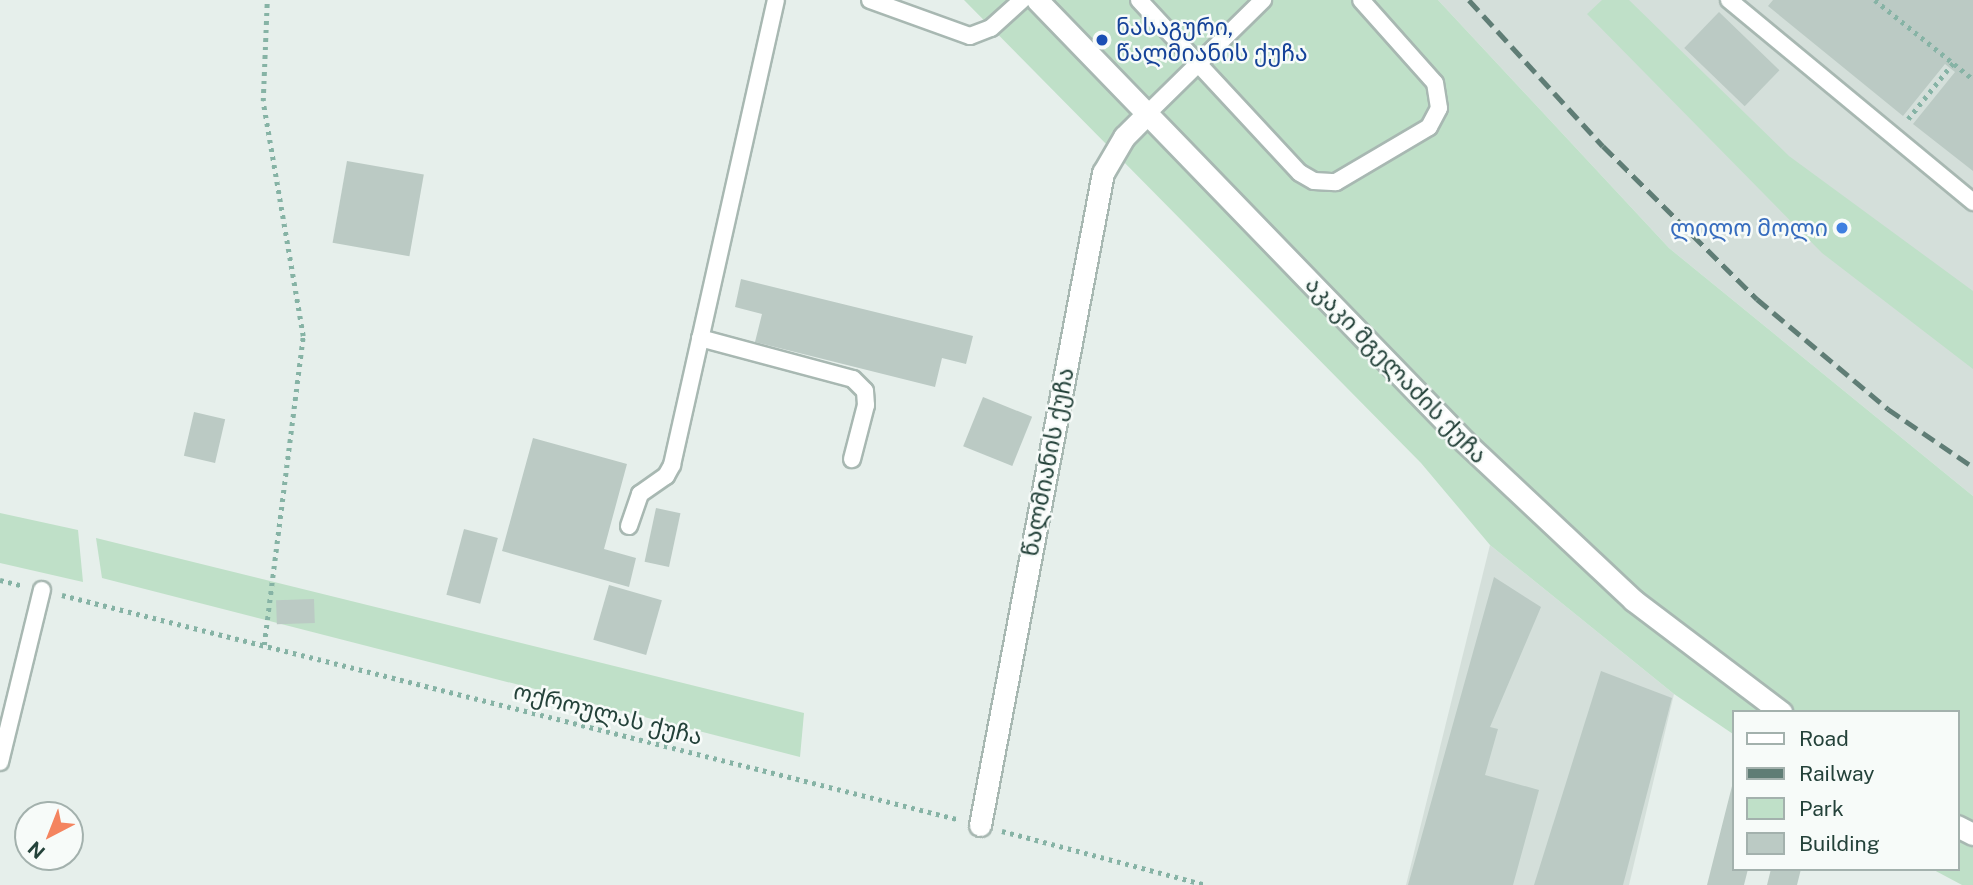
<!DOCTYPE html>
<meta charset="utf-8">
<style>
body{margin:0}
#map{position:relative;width:1973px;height:885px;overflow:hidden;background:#e6efeb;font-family:"Public Sans","Noto Sans Georgian",sans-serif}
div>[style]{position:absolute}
.built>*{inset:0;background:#d4dfda}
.green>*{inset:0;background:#bfe0c8}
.building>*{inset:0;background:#bbcac4;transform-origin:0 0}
.path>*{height:4.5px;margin-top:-2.25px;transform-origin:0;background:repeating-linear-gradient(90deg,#86b3a5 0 3.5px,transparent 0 8.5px)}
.roads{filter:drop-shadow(2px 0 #a8b8b2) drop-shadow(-2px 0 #a8b8b2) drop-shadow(0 2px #a8b8b2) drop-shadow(0 -2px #a8b8b2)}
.service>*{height:16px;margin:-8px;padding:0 8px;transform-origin:8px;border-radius:8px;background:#fff}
.minor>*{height:21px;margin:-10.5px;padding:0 10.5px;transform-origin:10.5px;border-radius:10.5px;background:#fff}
.tertiary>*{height:21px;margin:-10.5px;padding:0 10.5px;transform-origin:10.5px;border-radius:10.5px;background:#fff}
.rail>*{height:5px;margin-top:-2.5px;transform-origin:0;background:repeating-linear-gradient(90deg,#5f7d75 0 14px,transparent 0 21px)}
.dots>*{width:19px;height:19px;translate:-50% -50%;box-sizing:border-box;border:4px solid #f7fbf9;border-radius:50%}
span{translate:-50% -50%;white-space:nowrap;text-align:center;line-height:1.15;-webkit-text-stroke:5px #f7fbf9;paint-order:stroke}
.transit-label{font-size:23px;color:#164399}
.left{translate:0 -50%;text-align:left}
.shop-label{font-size:23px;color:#366cbe}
.right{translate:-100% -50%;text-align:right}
.street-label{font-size:23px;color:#24423a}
.legend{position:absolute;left:1732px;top:710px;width:228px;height:161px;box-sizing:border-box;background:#f7fbf9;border:2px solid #a3b1ad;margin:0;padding:9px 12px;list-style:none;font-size:21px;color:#24423a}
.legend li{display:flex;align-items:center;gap:14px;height:35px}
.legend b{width:35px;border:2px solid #a3b1ad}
.north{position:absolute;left:14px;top:801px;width:70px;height:70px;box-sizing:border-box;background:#f7fbf9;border:2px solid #a3b1ad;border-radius:50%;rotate:222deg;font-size:19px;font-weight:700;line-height:28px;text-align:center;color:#24423a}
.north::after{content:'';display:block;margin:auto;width:24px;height:32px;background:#f4845f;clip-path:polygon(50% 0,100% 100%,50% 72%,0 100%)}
</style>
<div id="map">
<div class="built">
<i style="clip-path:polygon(1438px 0,1973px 0,1973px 496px,1669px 248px)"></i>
<i style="clip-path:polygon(1490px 545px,1674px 694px,1629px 885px,1406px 885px)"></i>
</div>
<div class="green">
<i style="clip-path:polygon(964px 0,1438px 0,1669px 248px,1973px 496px,1973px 885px,1962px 885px,1932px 869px,1957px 869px,1957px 712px,1733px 712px,1733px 734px,1674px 694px,1490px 545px,1421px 463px)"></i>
<i style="clip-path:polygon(1602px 0,1629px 0,1789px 156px,1973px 291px,1973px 369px,1822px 253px,1587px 14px)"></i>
<i style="clip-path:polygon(0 513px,78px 530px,83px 582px,0 563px)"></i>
<i style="clip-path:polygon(96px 538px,804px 713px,800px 757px,102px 578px)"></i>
</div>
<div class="building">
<i style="clip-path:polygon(1773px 0,1973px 0,1973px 171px,1913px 124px,1955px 72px,1945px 64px,1903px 116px,1768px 6px)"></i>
<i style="left:1719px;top:12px;width:84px;height:50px;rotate:44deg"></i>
<i style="left:347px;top:161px;width:78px;height:83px;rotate:10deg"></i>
<i style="clip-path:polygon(741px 279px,973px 336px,966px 364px,942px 358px,935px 387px,755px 342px,762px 314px,735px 307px)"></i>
<i style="left:983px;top:397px;width:53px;height:53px;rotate:22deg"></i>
<i style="left:194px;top:412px;width:32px;height:45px;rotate:13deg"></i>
<i style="clip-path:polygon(533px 438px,627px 464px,604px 549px,636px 558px,629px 587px,502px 551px)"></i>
<i style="left:656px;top:508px;width:25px;height:55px;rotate:12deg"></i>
<i style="left:464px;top:529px;width:35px;height:68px;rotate:15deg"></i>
<i style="clip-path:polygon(1494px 577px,1541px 607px,1490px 727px,1498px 729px,1485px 775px,1539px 790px,1513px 885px,1408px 885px)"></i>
<i style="left:609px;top:585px;width:55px;height:57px;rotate:16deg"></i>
<i style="left:314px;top:599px;width:24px;height:38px;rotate:88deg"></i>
<i style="clip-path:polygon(1601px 671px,1672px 698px,1623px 885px,1534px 885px)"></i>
<i style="clip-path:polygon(1732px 786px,1733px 869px,1748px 869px,1744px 885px,1707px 885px)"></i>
<i style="clip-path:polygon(1771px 869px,1801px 869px,1797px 885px,1767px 885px)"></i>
</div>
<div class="path">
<i style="left:1875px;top:0;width:126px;rotate:38.9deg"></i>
<i style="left:1908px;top:119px;width:72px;rotate:-51.2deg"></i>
<i style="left:0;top:580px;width:21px;rotate:14deg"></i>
<i style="left:62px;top:595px;width:923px;rotate:14.05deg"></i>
<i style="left:264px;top:645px;width:311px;rotate:-82.8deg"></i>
<i style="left:303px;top:336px;width:238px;rotate:-99.7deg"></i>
<i style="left:263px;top:101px;width:101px;rotate:-87.7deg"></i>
<i style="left:1002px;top:831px;width:212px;rotate:14.8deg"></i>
</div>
<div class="roads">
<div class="service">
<i style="left:870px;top:0;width:106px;rotate:19.8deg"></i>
<i style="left:970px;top:36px;width:22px;rotate:-21deg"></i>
<i style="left:991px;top:28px;width:42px;rotate:-42.1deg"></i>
<i style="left:1139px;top:0;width:236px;rotate:47.1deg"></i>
<i style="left:1300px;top:173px;width:16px;rotate:30deg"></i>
<i style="left:1314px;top:181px;width:22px;rotate:3deg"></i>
<i style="left:1336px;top:182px;width:108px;rotate:-30.6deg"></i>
<i style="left:1429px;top:127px;width:21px;rotate:-62deg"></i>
<i style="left:1439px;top:108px;width:25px;rotate:-99deg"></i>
<i style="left:1435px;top:83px;width:111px;rotate:-131.7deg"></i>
<i style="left:1729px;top:0;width:317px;rotate:39.6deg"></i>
<i style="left:1147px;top:114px;width:163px;rotate:-44.5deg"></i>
<i style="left:700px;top:338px;width:158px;rotate:15deg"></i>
<i style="left:853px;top:379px;width:17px;rotate:45deg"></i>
<i style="left:865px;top:391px;width:14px;rotate:86deg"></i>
<i style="left:866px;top:405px;width:56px;rotate:104.5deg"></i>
<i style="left:629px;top:526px;width:34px;rotate:-71deg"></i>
<i style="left:640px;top:494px;width:32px;rotate:-35deg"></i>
<i style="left:666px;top:476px;width:13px;rotate:-61deg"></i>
<i style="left:672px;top:465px;width:476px;rotate:-77.4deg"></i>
<i style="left:0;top:762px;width:177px;rotate:-76.3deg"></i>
</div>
<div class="minor">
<i style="left:980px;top:825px;width:664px;rotate:-79.32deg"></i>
<i style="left:1103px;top:173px;width:42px;rotate:-59.7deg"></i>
<i style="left:1124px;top:137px;width:33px;rotate:-45deg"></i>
</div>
<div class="tertiary">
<i style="left:1037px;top:0;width:615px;rotate:45.92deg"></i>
<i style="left:1465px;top:442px;width:231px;rotate:43.2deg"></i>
<i style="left:1633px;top:600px;width:186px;rotate:37.1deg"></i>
<i style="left:1957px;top:826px;width:18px;rotate:27deg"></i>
</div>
</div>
<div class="rail">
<i style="left:1469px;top:0;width:198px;rotate:47.5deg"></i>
<i style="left:1603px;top:146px;width:217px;rotate:44.8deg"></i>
<i style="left:1757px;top:299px;width:171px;rotate:40deg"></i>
<i style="left:1888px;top:409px;width:103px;rotate:34.3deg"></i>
</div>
<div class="dots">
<i style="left:1102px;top:40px;background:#1a4fb4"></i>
<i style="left:1842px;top:228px;background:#3f7fe0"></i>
</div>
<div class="transit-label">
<span class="left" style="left:1116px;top:40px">ნასაგური,<br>წალმიანის ქუჩა</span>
</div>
<div class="shop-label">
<span class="right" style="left:1828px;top:228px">ლილო მოლი</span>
</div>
<div class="street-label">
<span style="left:1396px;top:370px;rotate:46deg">აკაკი მგელაძის ქუჩა</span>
<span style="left:1048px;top:462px;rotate:-79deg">წალმიანის ქუჩა</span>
<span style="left:608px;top:714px;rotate:14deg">ოქროულას ქუჩა</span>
</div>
<ul class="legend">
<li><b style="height:9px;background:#fff"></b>Road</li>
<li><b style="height:9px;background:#5f7d75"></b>Railway</li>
<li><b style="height:19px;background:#bfe0c8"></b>Park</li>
<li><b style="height:19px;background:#bbcac4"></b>Building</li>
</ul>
<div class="north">N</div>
</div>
